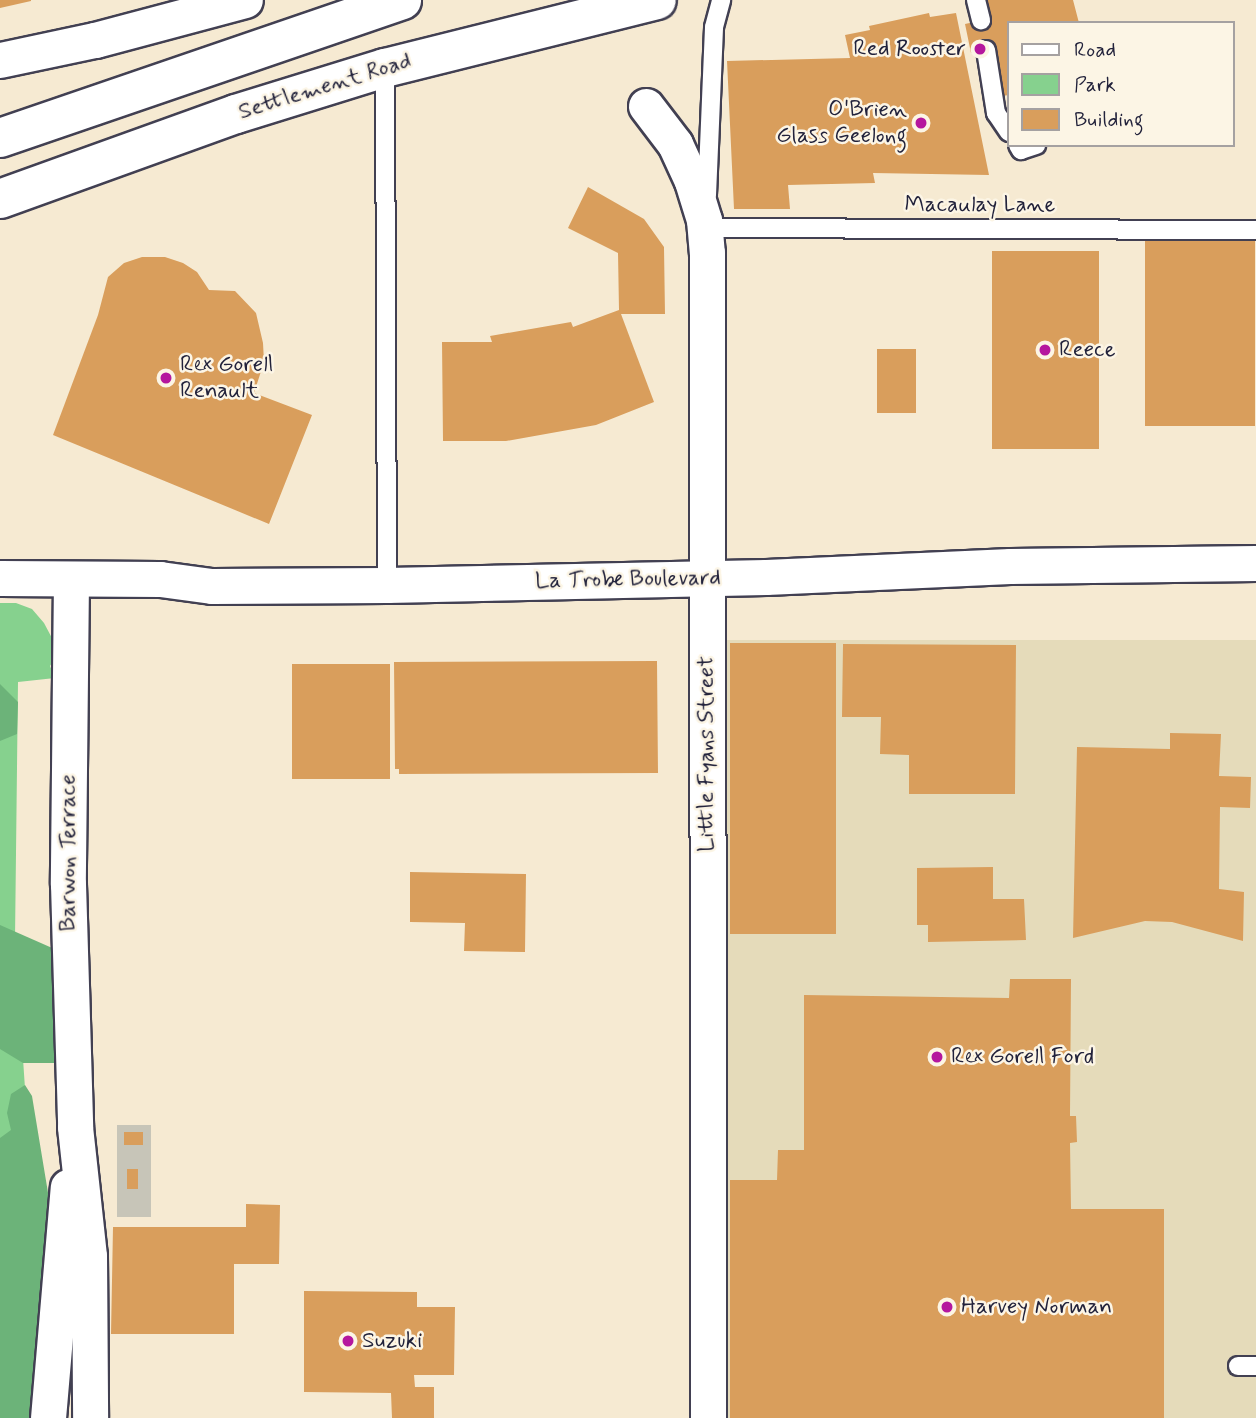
<!DOCTYPE html>
<style>
body{margin:0}
#map{position:relative;width:1256px;height:1418px;overflow:hidden;background:#f6ead2;font-family:Mynerve,sans-serif}
div>[style]{position:absolute}
.built>*{inset:0;background:#e5dbba;transform-origin:0 0}
.industrial>*{inset:0;background:#c7c5b8;transform-origin:0 0}
.green>*{inset:0;background:#86d18e}
.forest>*{inset:0;background:#6cb379}
.building>*{inset:0;background:#d99e5c;transform-origin:0 0}
.roads{filter:drop-shadow(2px 0 #424052) drop-shadow(-2px 0 #424052) drop-shadow(0 2px #424052) drop-shadow(0 -2px #424052)}
.lane>*{height:18px;margin:-9px;padding:0 9px;transform-origin:9px;border-radius:9px;background:#fff}
.street>*{height:35px;margin:-17.5px;padding:0 17.5px;transform-origin:17.5px;border-radius:17.5px;background:#fff}
.highway>*{height:38px;margin:-19px;padding:0 19px;transform-origin:19px;border-radius:19px;background:#fff}
.dots>*{width:19px;height:19px;translate:-50% -50%;box-sizing:border-box;border:4px solid #fcf5e5;border-radius:50%}
span{translate:-50% -50%;white-space:nowrap;text-align:center;line-height:1.15;-webkit-text-stroke:5px #fcf5e5;paint-order:stroke}
.poi-label{font-size:23px;color:#22223b}
.right{translate:-100% -50%;text-align:right}
.left{translate:0 -50%;text-align:left}
.street-label{font-size:23px;color:#22223b}
.legend{position:absolute;left:1007px;top:21px;width:228px;height:126px;box-sizing:border-box;background:#fcf5e5;border:2px solid #a5a1a1;margin:0;padding:9px 12px;list-style:none;font-size:21px;color:#22223b}
.legend li{display:flex;align-items:center;gap:14px;height:35px}
.legend b{width:35px;border:2px solid #a5a1a1}
</style>
<div id="map">
<div class="built">
<i style="left:726px;top:640px;width:530px;height:778px"></i>
</div>
<div class="industrial">
<i style="left:117px;top:1125px;width:34px;height:92px"></i>
</div>
<div class="green">
<i style="clip-path:polygon(0 603px,16px 603px,32px 609px,44px 623px,53px 640px,54px 660px,50px 666px,55px 678px,18px 682px,15px 940px,33px 1207px,0 1418px)"></i>
</div>
<div class="forest">
<i style="clip-path:polygon(0 684px,18px 702px,17px 734px,0 741px)"></i>
<i style="clip-path:polygon(0 925px,59px 951px,62px 1063px,23px 1063px,0 1049px)"></i>
<i style="clip-path:polygon(25px 1085px,32px 1096px,53px 1223px,39px 1418px,0 1418px,0 1138px,11px 1130px,7px 1113px,11px 1094px)"></i>
</div>
<div class="building">
<i style="clip-path:polygon(0 0,31px 0,31px 1px,0 8px)"></i>
<i style="clip-path:polygon(985px 0,1073px 0,1079px 23px,1009px 23px,1009px 95px,1002px 96px,994px 48px,971px 53px,965px 24px,988px 19px)"></i>
<i style="clip-path:polygon(929px 13px,930px 17px,956px 13px,989px 175px,873px 173px,875px 183px,788px 185px,790px 209px,734px 209px,727px 61px,850px 58px,845px 35px,870px 30px,869px 26px)"></i>
<i style="clip-path:polygon(588px 187px,644px 219px,664px 247px,665px 314px,621px 314px,654px 402px,596px 425px,506px 441px,443px 441px,442px 342px,492px 342px,490px 336px,571px 322px,573px 327px,619px 310px,618px 253px,568px 228px)"></i>
<i style="left:1255px;top:241px;width:185px;height:110px;rotate:90deg"></i>
<i style="left:992px;top:251px;width:107px;height:198px"></i>
<i style="clip-path:polygon(142px 257px,165px 257px,183px 263px,197px 272px,209px 290px,235px 291px,256px 313px,263px 343px,264px 362px,254px 393px,312px 415px,269px 524px,53px 435px,98px 315px,108px 277px,124px 263px)"></i>
<i style="left:916px;top:349px;width:64px;height:39px;rotate:90deg"></i>
<i style="left:836px;top:643px;width:291px;height:106px;rotate:90deg"></i>
<i style="clip-path:polygon(843px 644px,1016px 645px,1015px 794px,909px 794px,909px 755px,880px 754px,881px 717px,842px 717px)"></i>
<i style="clip-path:polygon(657px 661px,658px 773px,399px 774px,399px 769px,395px 769px,394px 662px)"></i>
<i style="left:292px;top:664px;width:98px;height:115px"></i>
<i style="clip-path:polygon(1170px 733px,1221px 734px,1219px 776px,1251px 777px,1250px 808px,1220px 807px,1219px 889px,1244px 892px,1243px 941px,1172px 922px,1145px 921px,1073px 938px,1077px 747px,1170px 749px)"></i>
<i style="clip-path:polygon(993px 867px,993px 899px,1024px 899px,1026px 940px,928px 942px,928px 925px,917px 925px,917px 868px)"></i>
<i style="clip-path:polygon(410px 872px,526px 874px,525px 952px,464px 951px,465px 923px,410px 922px)"></i>
<i style="clip-path:polygon(1010px 979px,1071px 979px,1070px 1116px,1076px 1116px,1077px 1142px,1070px 1143px,1071px 1209px,1164px 1209px,1164px 1418px,730px 1418px,730px 1180px,777px 1180px,778px 1150px,804px 1150px,804px 995px,1009px 998px)"></i>
<i style="left:124px;top:1132px;width:19px;height:13px"></i>
<i style="left:127px;top:1169px;width:11px;height:20px"></i>
<i style="clip-path:polygon(246px 1204px,280px 1205px,279px 1264px,234px 1264px,234px 1334px,111px 1334px,113px 1227px,246px 1227px)"></i>
<i style="clip-path:polygon(304px 1291px,417px 1292px,417px 1307px,455px 1307px,454px 1375px,414px 1375px,415px 1387px,434px 1387px,434px 1418px,392px 1418px,391px 1393px,304px 1392px)"></i>
</div>
<div class="roads">
<div class="lane">
<i style="left:976px;top:0;width:21px;rotate:76deg"></i>
<i style="left:986px;top:50px;width:64px;rotate:81deg"></i>
<i style="left:996px;top:113px;width:23px;rotate:56deg"></i>
<i style="left:385px;top:68px;width:517px;rotate:89.78deg"></i>
<i style="left:1018px;top:145px;width:6px;rotate:59deg"></i>
<i style="left:1021px;top:150px;width:16px;rotate:-18deg"></i>
<i style="left:707px;top:195px;width:168px;rotate:-87.6deg"></i>
<i style="left:714px;top:27px;width:28px;rotate:-75deg"></i>
<i style="left:705px;top:223px;width:5px;rotate:90deg"></i>
<i style="left:705px;top:228px;width:551px;rotate:0.21deg"></i>
<i style="left:1238px;top:1366px;width:18px"></i>
</div>
<div class="street">
<i style="left:0;top:60px;width:97px;rotate:-11.9deg"></i>
<i style="left:95px;top:40px;width:155px;rotate:-14.9deg"></i>
<i style="left:646px;top:106px;width:48px;rotate:52.7deg"></i>
<i style="left:675px;top:144px;width:41px;rotate:65.3deg"></i>
<i style="left:692px;top:181px;width:41px;rotate:72.9deg"></i>
<i style="left:704px;top:220px;width:33px;rotate:85deg"></i>
<i style="left:707px;top:253px;width:1165px;rotate:89.95deg"></i>
<i style="left:0;top:578px;width:160px;rotate:0.4deg"></i>
<i style="left:160px;top:579px;width:52px;rotate:7.7deg"></i>
<i style="left:212px;top:586px;width:175px;rotate:-0.3deg"></i>
<i style="left:387px;top:585px;width:379px;rotate:-1.2deg"></i>
<i style="left:766px;top:577px;width:244px;rotate:-2.6deg"></i>
<i style="left:1010px;top:566px;width:246px;rotate:-0.7deg"></i>
<i style="left:71px;top:579px;width:305px;rotate:90.6deg"></i>
<i style="left:68px;top:884px;width:243px;rotate:88.3deg"></i>
<i style="left:75px;top:1127px;width:130px;rotate:83.8deg"></i>
<i style="left:89px;top:1256px;width:162px;rotate:89.6deg"></i>
<i style="left:48px;top:1418px;width:232px;rotate:-85.1deg"></i>
</div>
<div class="highway">
<i style="left:0;top:138px;width:425px;rotate:-18.9deg"></i>
<i style="left:0;top:199px;width:251px;rotate:-19.8deg"></i>
<i style="left:236px;top:114px;width:156px;rotate:-17.2deg"></i>
<i style="left:385px;top:68px;width:280px;rotate:-14deg"></i>
</div>
</div>
<div class="dots">
<i style="left:980px;top:49px;background:#b5179e"></i>
<i style="left:921px;top:123px;background:#b5179e"></i>
<i style="left:1045px;top:350px;background:#b5179e"></i>
<i style="left:166px;top:378px;background:#b5179e"></i>
<i style="left:937px;top:1057px;background:#b5179e"></i>
<i style="left:947px;top:1307px;background:#b5179e"></i>
<i style="left:348px;top:1341px;background:#b5179e"></i>
</div>
<div class="poi-label">
<span class="right" style="left:966px;top:49px">Red Rooster</span>
<span class="right" style="left:907px;top:123px">O'Brien<br>Glass Geelong</span>
<span class="left" style="left:1059px;top:350px">Reece</span>
<span class="left" style="left:180px;top:378px">Rex Gorell<br>Renault</span>
<span class="left" style="left:951px;top:1057px">Rex Gorell Ford</span>
<span class="left" style="left:961px;top:1307px">Harvey Norman</span>
<span class="left" style="left:362px;top:1341px">Suzuki</span>
</div>
<div class="street-label">
<span style="left:325px;top:87px;rotate:-17deg">Settlement Road</span>
<span style="left:980px;top:205px">Macaulay Lane</span>
<span style="left:628px;top:580px;rotate:-1deg">La Trobe Boulevard</span>
<span style="left:707px;top:754px;rotate:-90deg">Little Fyans Street</span>
<span style="left:69px;top:853px;rotate:-90deg">Barwon Terrace</span>
</div>
<ul class="legend">
<li><b style="height:9px;background:#fff"></b>Road</li>
<li><b style="height:19px;background:#86d18e"></b>Park</li>
<li><b style="height:19px;background:#d99e5c"></b>Building</li>
</ul>
</div>
